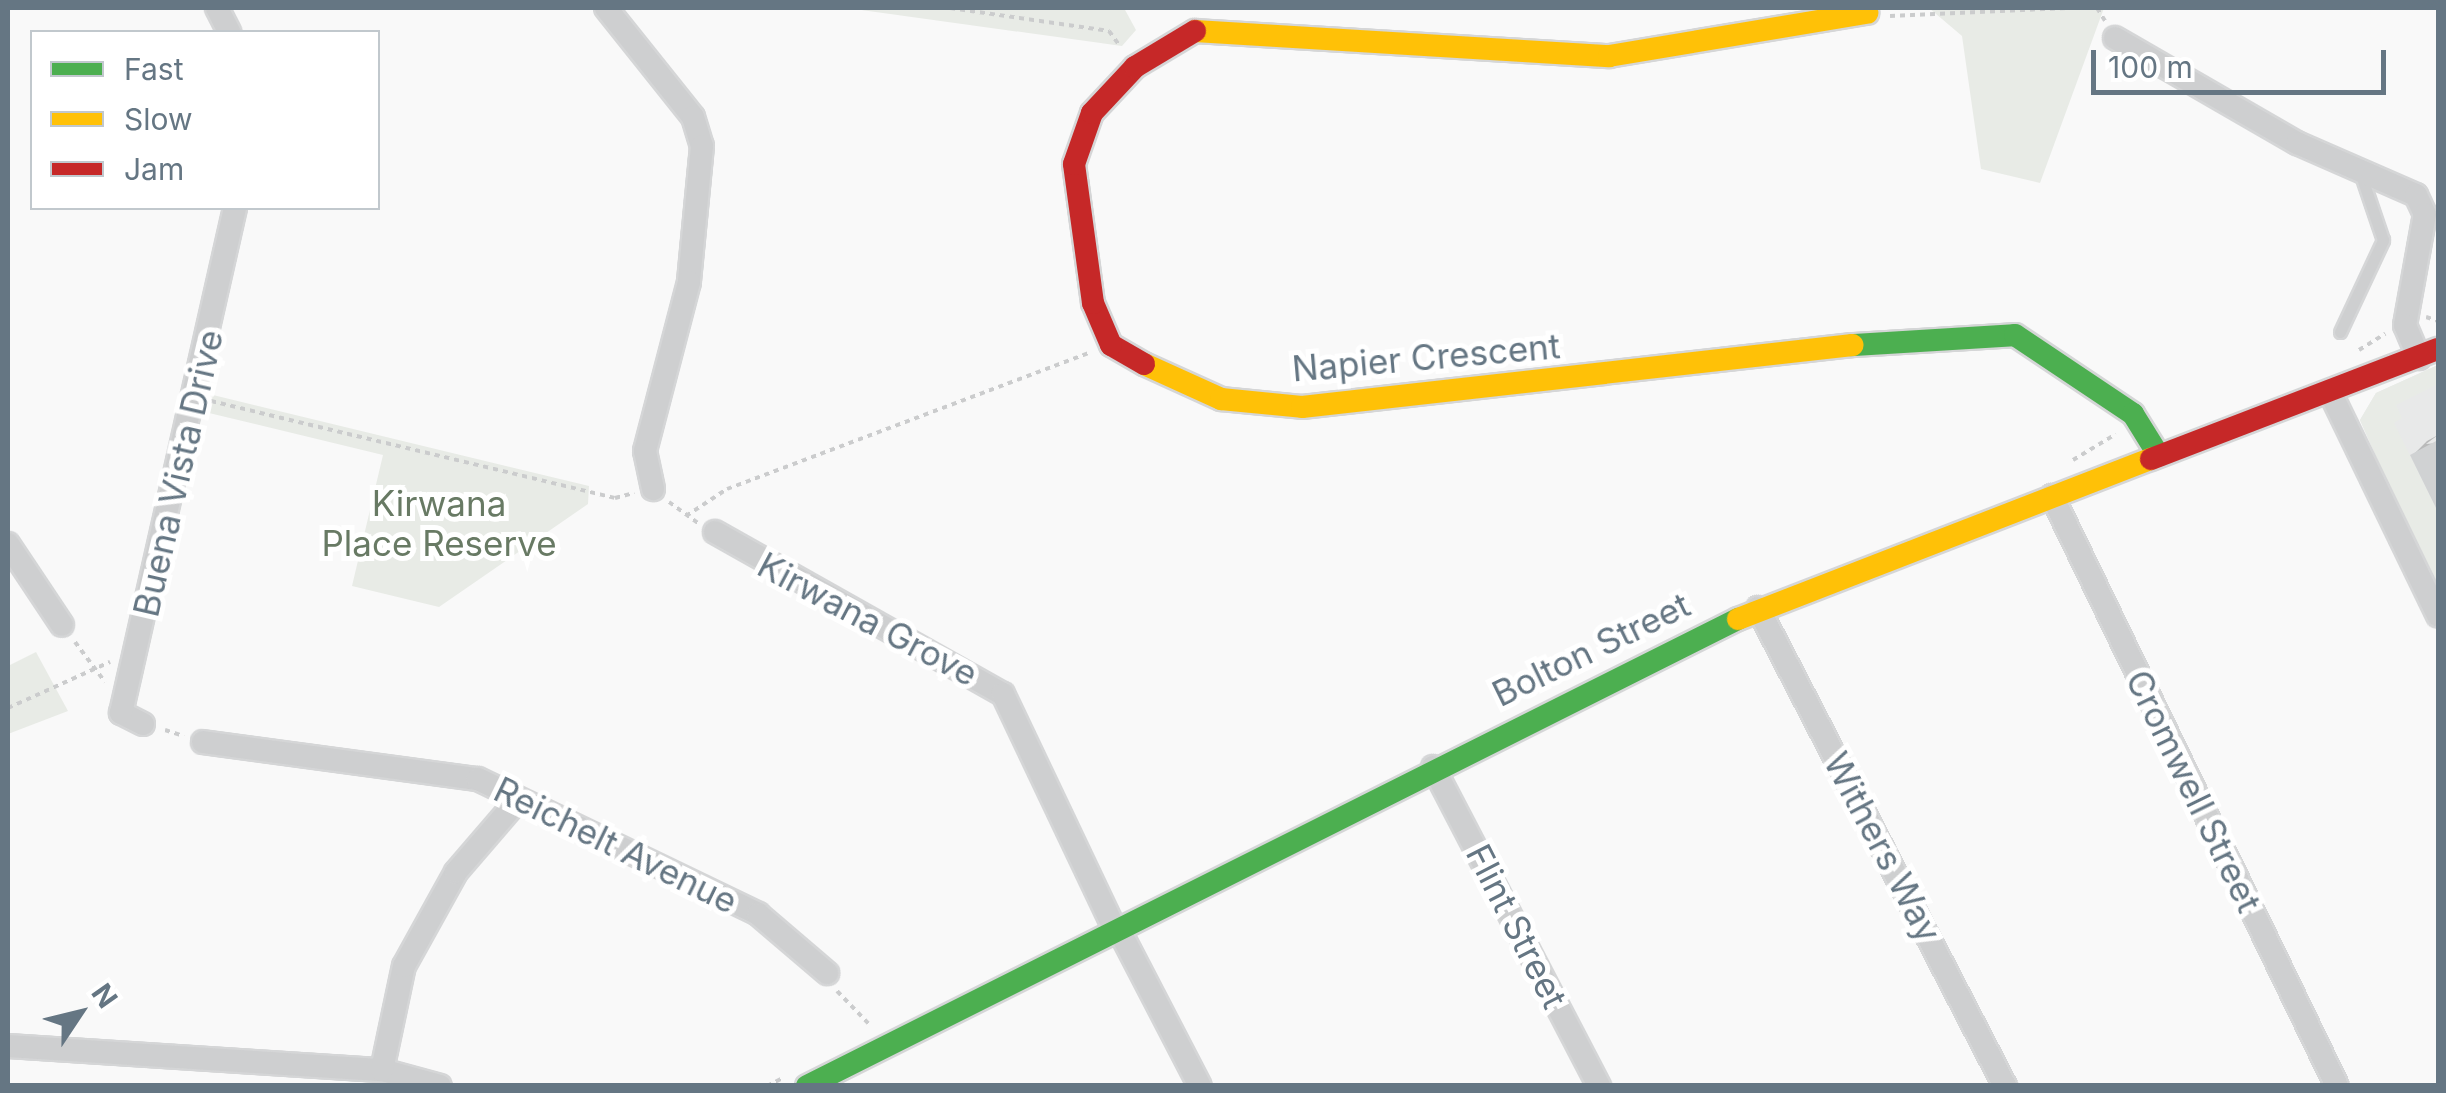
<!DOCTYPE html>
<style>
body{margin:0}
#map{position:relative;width:2446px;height:1093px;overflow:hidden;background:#f9f9f9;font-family:Inter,sans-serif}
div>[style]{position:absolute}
.built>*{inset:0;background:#e8e9e9}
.green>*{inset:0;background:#e8ebe6}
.shadow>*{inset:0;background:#0003}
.building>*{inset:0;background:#d0d2d3}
.path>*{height:4px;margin-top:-2px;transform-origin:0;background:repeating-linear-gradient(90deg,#cbcccd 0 5px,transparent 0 10px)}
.roads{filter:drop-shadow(2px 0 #d5d6d7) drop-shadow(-2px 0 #d5d6d7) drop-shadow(0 2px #d5d6d7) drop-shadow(0 -2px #d5d6d7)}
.lane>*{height:11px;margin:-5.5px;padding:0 5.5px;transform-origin:5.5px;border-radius:5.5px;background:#cecfd0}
.street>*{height:22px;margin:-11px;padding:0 11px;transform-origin:11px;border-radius:11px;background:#cecfd0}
.fast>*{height:22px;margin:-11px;padding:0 11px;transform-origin:11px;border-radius:11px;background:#4caf50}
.slow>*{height:22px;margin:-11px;padding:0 11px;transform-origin:11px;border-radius:11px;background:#ffc107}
.jam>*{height:22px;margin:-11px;padding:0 11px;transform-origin:11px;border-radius:11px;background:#c62828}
span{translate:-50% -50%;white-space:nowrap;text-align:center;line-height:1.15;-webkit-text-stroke:10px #fff;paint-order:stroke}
.street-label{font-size:35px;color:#657683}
.park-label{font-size:35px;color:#687a64}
.frame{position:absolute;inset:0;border:10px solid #657683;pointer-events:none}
.legend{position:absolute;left:30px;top:30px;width:350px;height:180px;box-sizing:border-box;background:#fff;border:2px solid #c1c8cd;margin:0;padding:12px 18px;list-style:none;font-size:30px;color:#657683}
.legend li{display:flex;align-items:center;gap:20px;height:50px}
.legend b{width:50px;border:2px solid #c1c8cd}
.north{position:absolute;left:30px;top:963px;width:100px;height:100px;-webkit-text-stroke:8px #fff;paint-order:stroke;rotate:55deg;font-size:28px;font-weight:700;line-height:40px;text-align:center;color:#657683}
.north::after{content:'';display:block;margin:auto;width:35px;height:45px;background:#657683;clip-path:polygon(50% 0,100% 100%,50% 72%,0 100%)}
.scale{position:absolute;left:2091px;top:50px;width:295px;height:45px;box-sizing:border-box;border:5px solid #657683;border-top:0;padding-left:12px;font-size:30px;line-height:35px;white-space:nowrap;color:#657683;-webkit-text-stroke:8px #fff;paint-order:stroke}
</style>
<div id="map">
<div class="built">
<i style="clip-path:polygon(2438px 365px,2438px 596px,2360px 420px,2376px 393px)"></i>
</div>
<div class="green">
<i style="clip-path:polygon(847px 8px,1124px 8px,1136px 30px,1122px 46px)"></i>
<i style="clip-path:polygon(1929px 8px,2104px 8px,2040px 183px,1981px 169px,1962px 36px)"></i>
<i style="clip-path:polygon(2438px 365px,2438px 384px,2396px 405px,2402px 418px,2394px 423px,2438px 512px,2438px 596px,2360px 420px,2376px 393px)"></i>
<i style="clip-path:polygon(213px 395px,589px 486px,588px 504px,439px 607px,352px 586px,383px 455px,209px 413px)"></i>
<i style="clip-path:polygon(36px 652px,68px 711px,8px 734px,8px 666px)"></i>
</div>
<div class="shadow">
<i style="clip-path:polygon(2438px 435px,2426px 444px,2438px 443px,2438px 507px,2413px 455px,2427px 441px)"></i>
</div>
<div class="building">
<i style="clip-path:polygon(2438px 440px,2438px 512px,2410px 455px)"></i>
</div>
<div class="path">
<i style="left:950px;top:8px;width:161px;rotate:8.2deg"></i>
<i style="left:1109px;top:31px;width:19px;rotate:54deg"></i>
<i style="left:2097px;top:8px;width:15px;rotate:58deg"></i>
<i style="left:1890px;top:16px;width:179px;rotate:-2.6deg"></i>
<i style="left:2426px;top:317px;width:13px;rotate:18deg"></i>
<i style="left:2359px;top:350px;width:31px;rotate:-32deg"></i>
<i style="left:211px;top:401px;width:415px;rotate:13.5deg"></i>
<i style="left:615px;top:498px;width:20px;rotate:-15deg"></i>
<i style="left:2073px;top:460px;width:50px;rotate:-31.2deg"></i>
<i style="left:669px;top:502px;width:36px;rotate:36deg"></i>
<i style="left:686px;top:516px;width:49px;rotate:-33.4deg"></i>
<i style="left:727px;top:489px;width:386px;rotate:-20.6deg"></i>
<i style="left:75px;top:642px;width:50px;rotate:53.1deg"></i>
<i style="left:8px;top:708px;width:112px;rotate:-24.3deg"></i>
<i style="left:165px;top:730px;width:20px;rotate:18deg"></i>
<i style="left:837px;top:991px;width:46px;rotate:45.9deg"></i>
<i style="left:767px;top:1086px;width:16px;rotate:-27deg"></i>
</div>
<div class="roads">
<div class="lane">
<i style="left:2340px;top:332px;width:102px;rotate:-64.9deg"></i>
<i style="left:2383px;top:240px;width:75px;rotate:-108.7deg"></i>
</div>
<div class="street">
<i style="left:217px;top:8px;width:27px;rotate:63deg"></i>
<i style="left:606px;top:8px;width:139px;rotate:51.4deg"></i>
<i style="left:693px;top:117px;width:30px;rotate:73deg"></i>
<i style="left:702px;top:146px;width:137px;rotate:95.5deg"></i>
<i style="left:689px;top:282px;width:175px;rotate:104.6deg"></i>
<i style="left:645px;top:451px;width:39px;rotate:78deg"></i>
<i style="left:2115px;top:38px;width:210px;rotate:30deg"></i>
<i style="left:2297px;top:143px;width:130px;rotate:23.6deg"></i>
<i style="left:2416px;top:195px;width:21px;rotate:65deg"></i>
<i style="left:2425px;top:214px;width:113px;rotate:100.2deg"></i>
<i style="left:2405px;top:325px;width:36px;rotate:67deg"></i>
<i style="left:2331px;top:394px;width:246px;rotate:64.2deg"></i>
<i style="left:2052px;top:496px;width:655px;rotate:64.22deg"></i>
<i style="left:715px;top:532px;width:330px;rotate:29.4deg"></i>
<i style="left:1003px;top:694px;width:261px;rotate:64.6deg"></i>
<i style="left:8px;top:544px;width:97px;rotate:56.3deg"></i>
<i style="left:1758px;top:608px;width:538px;rotate:62.67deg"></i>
<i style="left:143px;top:724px;width:25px;rotate:-153deg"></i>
<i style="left:121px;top:713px;width:518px;rotate:-77.28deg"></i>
<i style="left:203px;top:742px;width:277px;rotate:7.7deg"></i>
<i style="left:478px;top:779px;width:311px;rotate:25.7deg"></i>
<i style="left:758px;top:914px;width:91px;rotate:40.5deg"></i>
<i style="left:1433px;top:767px;width:360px;rotate:62.5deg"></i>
<i style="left:1118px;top:928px;width:178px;rotate:62.6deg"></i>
<i style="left:8px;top:1046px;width:375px;rotate:3.7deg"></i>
<i style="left:382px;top:1070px;width:60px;rotate:15.4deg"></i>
<i style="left:382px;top:1070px;width:106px;rotate:-78.1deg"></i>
<i style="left:404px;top:966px;width:107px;rotate:-61deg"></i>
<i style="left:456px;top:872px;width:94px;rotate:-49.3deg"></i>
</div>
<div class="fast">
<i style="left:1853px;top:345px;width:162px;rotate:-3.5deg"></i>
<i style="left:2015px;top:335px;width:142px;rotate:33.8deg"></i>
<i style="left:2133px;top:414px;width:49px;rotate:58.2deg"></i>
<i style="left:807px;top:1086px;width:1042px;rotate:-26.64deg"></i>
</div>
<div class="slow">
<i style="left:1195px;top:31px;width:415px;rotate:3.5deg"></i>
<i style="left:1609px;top:56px;width:262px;rotate:-9.5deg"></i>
<i style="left:1144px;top:364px;width:85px;rotate:24.4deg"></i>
<i style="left:1221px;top:399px;width:81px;rotate:5.6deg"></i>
<i style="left:1302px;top:407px;width:554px;rotate:-6.42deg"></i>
<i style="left:1738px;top:619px;width:443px;rotate:-21.2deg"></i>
</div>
<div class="jam">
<i style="left:1144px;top:364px;width:38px;rotate:-150deg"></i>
<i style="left:1111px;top:345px;width:46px;rotate:-113.2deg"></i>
<i style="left:1093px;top:303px;width:140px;rotate:-97.8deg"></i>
<i style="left:1074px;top:164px;width:54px;rotate:-70.6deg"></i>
<i style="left:1092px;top:113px;width:63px;rotate:-46.9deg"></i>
<i style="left:1135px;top:67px;width:70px;rotate:-31deg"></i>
<i style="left:2151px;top:459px;width:307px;rotate:-21deg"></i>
</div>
</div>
<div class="street-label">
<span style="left:1426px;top:357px;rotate:-5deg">Napier Crescent</span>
<span style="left:178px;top:473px;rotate:-77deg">Buena Vista Drive</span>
<span style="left:868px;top:619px;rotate:28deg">Kirwana Grove</span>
<span style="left:1591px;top:649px;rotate:-26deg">Bolton Street</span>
<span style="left:2194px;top:791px;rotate:64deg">Cromwell Street</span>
<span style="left:616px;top:845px;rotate:26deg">Reichelt Avenue</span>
<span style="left:1883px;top:847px;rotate:62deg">Withers Way</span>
<span style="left:1517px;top:926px;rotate:63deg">Flint Street</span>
</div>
<div class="park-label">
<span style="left:439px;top:523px">Kirwana<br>Place Reserve</span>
</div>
<div class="frame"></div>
<ul class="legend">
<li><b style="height:12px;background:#4caf50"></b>Fast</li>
<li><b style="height:12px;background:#ffc107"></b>Slow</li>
<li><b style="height:12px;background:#c62828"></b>Jam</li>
</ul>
<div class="north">N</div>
<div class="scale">100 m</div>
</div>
